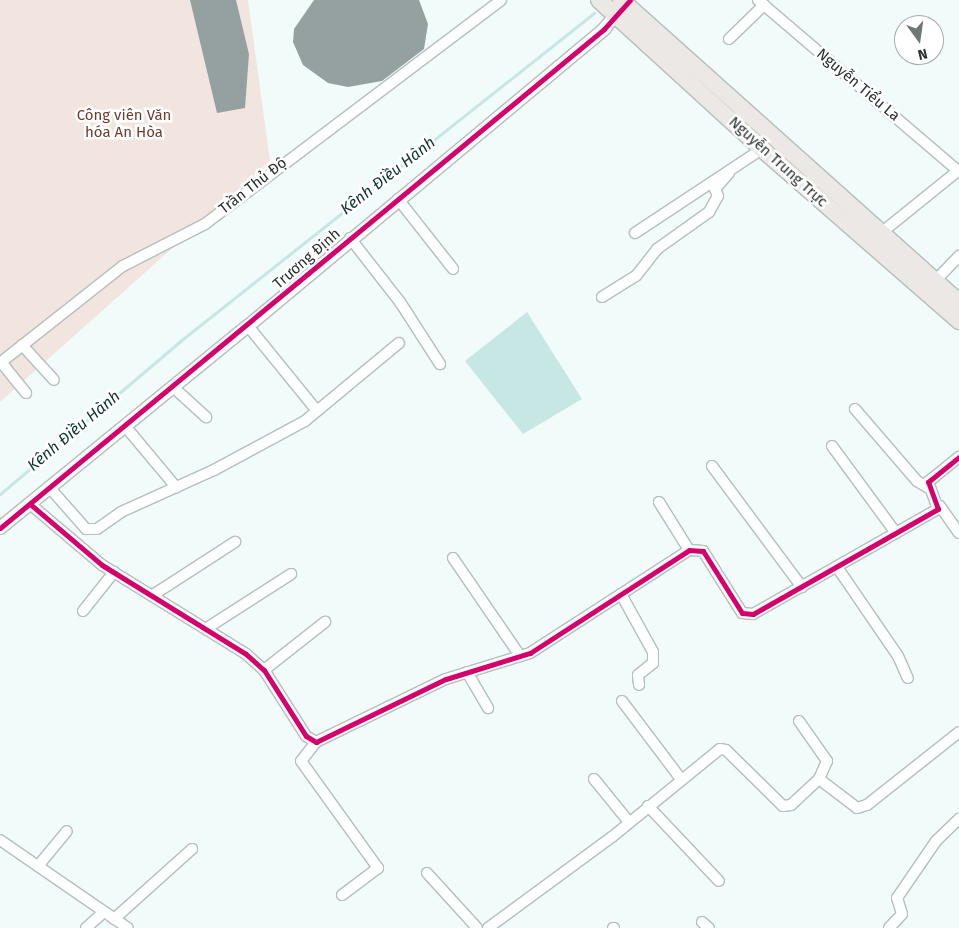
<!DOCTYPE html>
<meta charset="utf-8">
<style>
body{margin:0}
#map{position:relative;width:959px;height:928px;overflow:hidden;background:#f0fbfa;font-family:"Fira Sans",sans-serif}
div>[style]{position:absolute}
.green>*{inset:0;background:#f2e5e0}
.water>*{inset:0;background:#c7e7e5}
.stream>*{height:3px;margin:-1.5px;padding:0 1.5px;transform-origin:1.5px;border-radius:1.5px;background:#c7e7e5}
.building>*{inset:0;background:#95a1a0}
.roads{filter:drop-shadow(1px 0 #b6bebe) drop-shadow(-1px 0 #b6bebe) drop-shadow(0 1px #b6bebe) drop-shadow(0 -1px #b6bebe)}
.minor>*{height:10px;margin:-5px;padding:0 5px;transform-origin:5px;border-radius:5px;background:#fdfefe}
.tertiary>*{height:12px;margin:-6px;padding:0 6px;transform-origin:6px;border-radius:6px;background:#fdfefe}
.primary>*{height:16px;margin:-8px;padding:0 8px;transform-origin:8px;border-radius:8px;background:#ece8e6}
.cycleway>*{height:5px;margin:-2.5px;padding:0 2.5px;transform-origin:2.5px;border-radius:2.5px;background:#d6006c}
span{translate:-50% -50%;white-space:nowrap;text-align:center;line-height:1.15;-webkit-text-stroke:5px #fff;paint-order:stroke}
.street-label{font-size:15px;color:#293030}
.park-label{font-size:15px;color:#6d3b30}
.water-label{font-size:16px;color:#0d3534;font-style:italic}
.north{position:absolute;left:894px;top:15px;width:50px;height:50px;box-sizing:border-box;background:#fff;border:1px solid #a9acac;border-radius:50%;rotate:166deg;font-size:14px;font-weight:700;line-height:20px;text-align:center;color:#293030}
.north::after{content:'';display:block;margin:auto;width:18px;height:22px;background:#6f7777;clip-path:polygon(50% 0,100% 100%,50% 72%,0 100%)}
</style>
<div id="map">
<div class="green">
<i style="clip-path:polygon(0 0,248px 0,270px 161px,0 402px)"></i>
</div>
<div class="water">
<i style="clip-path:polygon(527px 312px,582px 399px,523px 434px,465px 361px)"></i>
</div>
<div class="stream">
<i style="left:0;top:494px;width:235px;rotate:-40.3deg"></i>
<i style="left:179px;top:342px;width:530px;rotate:-38.41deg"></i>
</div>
<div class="building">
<i style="clip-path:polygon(190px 0,236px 0,249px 54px,245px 108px,217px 113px)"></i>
<i style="clip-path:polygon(314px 0,419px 0,428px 24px,424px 49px,382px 81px,348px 87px,328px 83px,303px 65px,293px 42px,294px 29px)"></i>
</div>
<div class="roads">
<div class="minor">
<i style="left:758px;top:0;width:263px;rotate:40.5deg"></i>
<i style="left:729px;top:39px;width:49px;rotate:-44.2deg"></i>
<i style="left:398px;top:199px;width:89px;rotate:51.8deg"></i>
<i style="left:635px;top:233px;width:152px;rotate:-33.5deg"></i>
<i style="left:881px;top:233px;width:100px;rotate:-38.9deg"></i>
<i style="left:350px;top:238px;width:81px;rotate:52deg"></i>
<i style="left:400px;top:302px;width:74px;rotate:57.2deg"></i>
<i style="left:935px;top:281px;width:35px;rotate:-46deg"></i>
<i style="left:602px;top:297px;width:40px;rotate:-32deg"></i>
<i style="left:636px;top:276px;width:34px;rotate:-52deg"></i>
<i style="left:657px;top:249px;width:64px;rotate:-35.4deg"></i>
<i style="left:709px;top:212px;width:18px;rotate:-61deg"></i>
<i style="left:718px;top:196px;width:8px;rotate:-113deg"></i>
<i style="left:715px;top:189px;width:21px;rotate:-49deg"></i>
<i style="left:248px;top:326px;width:109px;rotate:50.9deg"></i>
<i style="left:22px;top:345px;width:47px;rotate:47.6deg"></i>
<i style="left:1px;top:362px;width:40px;rotate:51deg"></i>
<i style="left:0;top:363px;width:157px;rotate:-38.3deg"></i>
<i style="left:123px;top:266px;width:92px;rotate:-27.1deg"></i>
<i style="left:205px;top:224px;width:371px;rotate:-37.1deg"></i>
<i style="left:173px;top:387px;width:45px;rotate:42.3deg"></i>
<i style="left:855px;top:409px;width:95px;rotate:49.3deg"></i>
<i style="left:917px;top:481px;width:12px;rotate:31deg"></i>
<i style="left:125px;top:426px;width:80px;rotate:50.1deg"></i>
<i style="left:832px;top:446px;width:108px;rotate:53.7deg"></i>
<i style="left:712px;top:466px;width:151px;rotate:53.4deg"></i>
<i style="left:49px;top:487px;width:56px;rotate:48.6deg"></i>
<i style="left:86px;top:529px;width:11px"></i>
<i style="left:97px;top:529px;width:29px;rotate:-35deg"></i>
<i style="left:121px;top:512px;width:102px;rotate:-24.3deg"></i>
<i style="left:214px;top:470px;width:103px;rotate:-28.3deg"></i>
<i style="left:305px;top:421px;width:122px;rotate:-39.7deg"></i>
<i style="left:659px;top:502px;width:57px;rotate:58deg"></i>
<i style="left:30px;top:504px;width:94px;rotate:40.3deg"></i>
<i style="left:102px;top:565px;width:169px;rotate:31.7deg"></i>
<i style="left:246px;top:654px;width:24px;rotate:42deg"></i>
<i style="left:264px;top:670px;width:78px;rotate:57.5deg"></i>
<i style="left:306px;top:736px;width:12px;rotate:31deg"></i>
<i style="left:316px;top:742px;width:144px;rotate:-25.9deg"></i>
<i style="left:446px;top:679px;width:88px;rotate:-17.2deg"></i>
<i style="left:530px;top:653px;width:189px;rotate:-32.9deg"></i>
<i style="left:689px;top:550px;width:14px;rotate:4deg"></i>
<i style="left:703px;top:551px;width:73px;rotate:57.8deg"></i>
<i style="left:742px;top:613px;width:11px;rotate:5deg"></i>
<i style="left:753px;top:614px;width:213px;rotate:-29.6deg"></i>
<i style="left:938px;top:509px;width:29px;rotate:-110deg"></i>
<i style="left:928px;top:482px;width:40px;rotate:-39deg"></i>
<i style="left:940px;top:506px;width:33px;rotate:55deg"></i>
<i style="left:453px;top:558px;width:119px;rotate:55.6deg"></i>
<i style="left:837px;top:567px;width:108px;rotate:55.6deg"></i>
<i style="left:898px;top:656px;width:24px;rotate:66deg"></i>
<i style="left:621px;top:594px;width:66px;rotate:61.1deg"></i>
<i style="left:653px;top:652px;width:11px;rotate:90deg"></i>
<i style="left:653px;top:663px;width:19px;rotate:141deg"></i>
<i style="left:638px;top:675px;width:10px;rotate:84deg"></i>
<i style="left:153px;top:595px;width:98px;rotate:-32.9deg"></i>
<i style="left:83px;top:611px;width:50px;rotate:-51.5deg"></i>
<i style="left:207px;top:628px;width:100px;rotate:-32.7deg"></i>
<i style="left:264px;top:670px;width:78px;rotate:-38.2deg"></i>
<i style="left:467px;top:672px;width:42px;rotate:59.7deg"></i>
<i style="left:622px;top:701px;width:98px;rotate:52.9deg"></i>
<i style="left:799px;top:721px;width:49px;rotate:55deg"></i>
<i style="left:827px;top:761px;width:20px;rotate:114deg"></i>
<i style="left:316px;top:742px;width:24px;rotate:128deg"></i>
<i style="left:301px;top:761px;width:132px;rotate:54.3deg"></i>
<i style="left:378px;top:868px;width:45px;rotate:143.1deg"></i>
<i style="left:594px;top:779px;width:55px;rotate:50.9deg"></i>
<i style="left:648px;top:806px;width:103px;rotate:46.6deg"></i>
<i style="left:0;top:840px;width:155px;rotate:34.5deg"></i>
<i style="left:38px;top:866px;width:45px;rotate:-50.4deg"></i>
<i style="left:427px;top:873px;width:74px;rotate:47.7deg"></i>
<i style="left:114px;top:919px;width:105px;rotate:-41.9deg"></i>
<i style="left:702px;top:922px;width:9px;rotate:41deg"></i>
<i style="left:86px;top:928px;width:24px;rotate:-42deg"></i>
<i style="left:488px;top:928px;width:154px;rotate:-36.3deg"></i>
<i style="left:612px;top:837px;width:139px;rotate:-39.2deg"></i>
<i style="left:720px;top:749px;width:6px;rotate:9deg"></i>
<i style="left:726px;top:750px;width:80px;rotate:44.5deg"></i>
<i style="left:783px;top:806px;width:8px;rotate:-7deg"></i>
<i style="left:791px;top:805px;width:38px;rotate:-43deg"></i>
<i style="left:819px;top:779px;width:48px;rotate:37.3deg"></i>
<i style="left:857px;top:808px;width:10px;rotate:-17deg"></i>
<i style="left:867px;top:805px;width:117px;rotate:-38.4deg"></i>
<i style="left:613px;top:928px;width:1px"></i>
<i style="left:889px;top:928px;width:19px;rotate:-47deg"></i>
<i style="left:902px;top:914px;width:17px;rotate:-107deg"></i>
<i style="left:897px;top:898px;width:69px;rotate:-55.6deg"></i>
<i style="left:936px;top:841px;width:32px;rotate:-44deg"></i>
</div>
<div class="tertiary">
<i style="left:0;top:528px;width:320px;rotate:-39.2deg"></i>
<i style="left:248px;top:326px;width:464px;rotate:-39.8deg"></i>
<i style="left:604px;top:29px;width:26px;rotate:-50deg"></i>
</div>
<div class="primary">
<i style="left:599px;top:0;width:221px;rotate:42.4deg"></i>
<i style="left:762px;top:149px;width:262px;rotate:41.1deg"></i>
<i style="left:621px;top:0;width:453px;rotate:41.8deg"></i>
</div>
</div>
<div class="cycleway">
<i style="left:30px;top:504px;width:94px;rotate:40.3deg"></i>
<i style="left:102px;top:565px;width:169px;rotate:31.7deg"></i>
<i style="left:246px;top:654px;width:24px;rotate:42deg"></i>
<i style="left:264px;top:670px;width:78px;rotate:57.5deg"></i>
<i style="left:306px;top:736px;width:12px;rotate:31deg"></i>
<i style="left:316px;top:742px;width:144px;rotate:-25.9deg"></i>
<i style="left:446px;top:679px;width:88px;rotate:-17.2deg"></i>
<i style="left:530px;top:653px;width:189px;rotate:-32.9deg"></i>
<i style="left:689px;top:550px;width:14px;rotate:4deg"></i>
<i style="left:703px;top:551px;width:73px;rotate:57.8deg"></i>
<i style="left:742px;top:613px;width:11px;rotate:5deg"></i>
<i style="left:753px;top:614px;width:213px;rotate:-29.6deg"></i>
<i style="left:938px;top:509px;width:29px;rotate:-110deg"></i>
<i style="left:928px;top:482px;width:40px;rotate:-39deg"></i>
<i style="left:0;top:528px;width:783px;rotate:-39.56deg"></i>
<i style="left:604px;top:29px;width:39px;rotate:-48deg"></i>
</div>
<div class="street-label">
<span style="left:858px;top:85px;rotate:40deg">Nguyễn Tiểu La</span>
<span style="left:778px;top:162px;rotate:42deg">Nguyễn Trung Trực</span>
<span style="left:253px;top:186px;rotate:-38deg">Trần Thủ Độ</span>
<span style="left:307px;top:259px;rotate:-41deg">Trương Định</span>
</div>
<div class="park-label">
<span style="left:124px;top:124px">Công viên Văn<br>hóa An Hòa</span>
</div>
<div class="water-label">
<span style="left:388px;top:176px;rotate:-38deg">Kênh Điều Hành</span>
<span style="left:74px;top:431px;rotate:-40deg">Kênh Điều Hành</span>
</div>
<div class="north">N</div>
</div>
